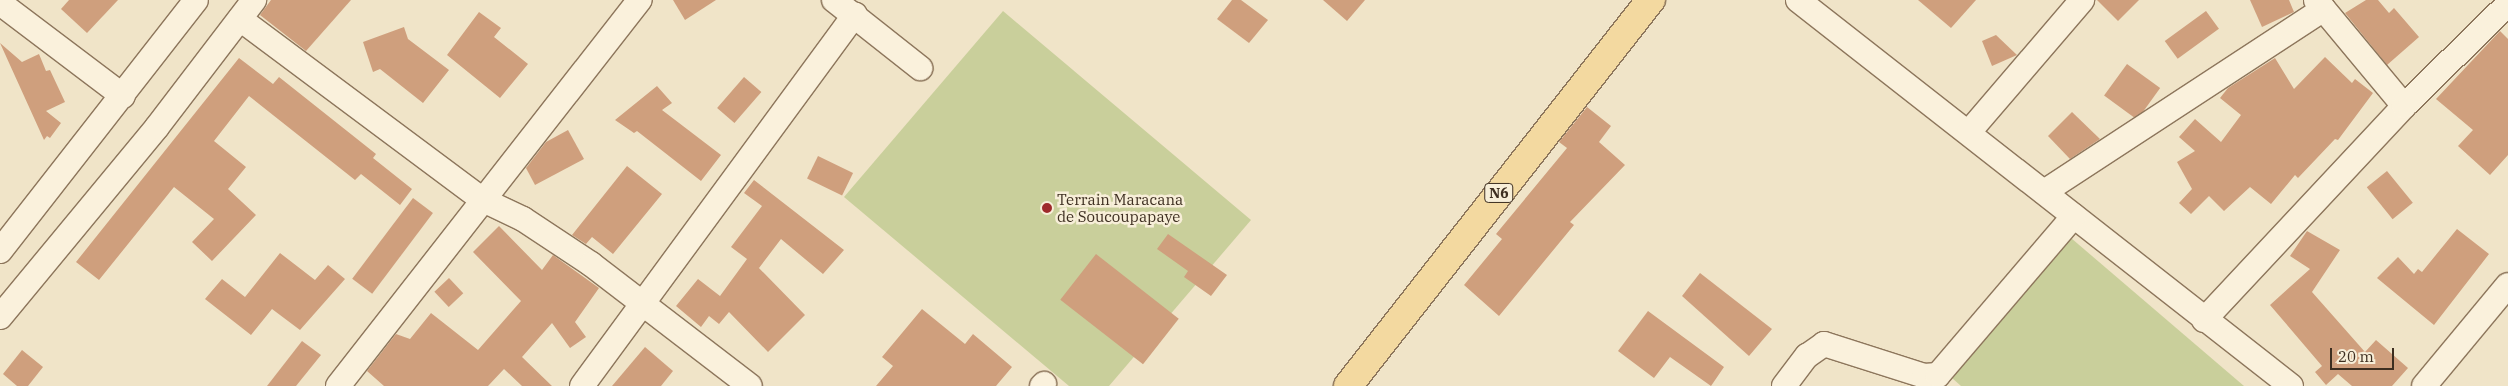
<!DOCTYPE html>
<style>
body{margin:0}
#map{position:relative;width:2508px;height:386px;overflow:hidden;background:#f0e4c8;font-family:"IBM Plex Serif",serif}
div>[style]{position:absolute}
.green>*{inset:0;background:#c9cf9b}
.building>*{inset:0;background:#cf9f7d;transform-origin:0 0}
.roads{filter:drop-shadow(1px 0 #8d765c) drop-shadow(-1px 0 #8d765c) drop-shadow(0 1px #8d765c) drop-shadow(0 -1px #8d765c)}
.minor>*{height:24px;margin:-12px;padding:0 12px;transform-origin:12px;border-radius:12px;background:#faf1dc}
.primary>*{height:28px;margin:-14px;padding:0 14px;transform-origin:14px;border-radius:14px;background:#f3d9a0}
.dots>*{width:14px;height:14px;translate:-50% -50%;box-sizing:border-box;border:2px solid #f7eed8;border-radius:50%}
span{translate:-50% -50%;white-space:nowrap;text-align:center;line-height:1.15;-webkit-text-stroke:5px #f7eed8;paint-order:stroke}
.shield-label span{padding:1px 4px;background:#f7eed8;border:1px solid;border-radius:4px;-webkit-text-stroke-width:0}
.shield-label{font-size:14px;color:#3d2e20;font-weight:700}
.poi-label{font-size:15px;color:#3d2e20}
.left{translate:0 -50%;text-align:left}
.scale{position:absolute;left:2330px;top:348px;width:64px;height:22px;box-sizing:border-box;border:2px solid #3d2e20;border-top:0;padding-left:6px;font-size:15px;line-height:18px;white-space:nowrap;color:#3d2e20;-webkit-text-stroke:4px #f7eed8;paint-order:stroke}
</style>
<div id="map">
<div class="green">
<i style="clip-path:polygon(1003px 11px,1251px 220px,1109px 386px,1069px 386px,844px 197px)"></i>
<i style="clip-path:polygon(2071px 238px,2244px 386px,1961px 386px,1952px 378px)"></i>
</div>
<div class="building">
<i style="clip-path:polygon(69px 0,118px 0,87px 33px,61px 9px)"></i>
<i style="clip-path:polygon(271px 0,351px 0,306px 51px,260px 15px)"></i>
<i style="clip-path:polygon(673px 0,716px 0,685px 20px)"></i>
<i style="clip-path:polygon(1232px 0,1241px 0,1268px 20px,1249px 43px,1217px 19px)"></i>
<i style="clip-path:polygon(1323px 0,1365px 0,1347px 21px)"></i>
<i style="clip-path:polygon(1918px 0,1976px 0,1951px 28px)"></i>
<i style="clip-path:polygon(2097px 0,2139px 0,2118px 21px)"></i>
<i style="clip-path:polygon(2250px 0,2289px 0,2294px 12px,2262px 27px)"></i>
<i style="clip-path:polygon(2366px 0,2378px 0,2389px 13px,2394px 8px,2419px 37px,2387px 65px,2345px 13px)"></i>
<i style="left:2206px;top:11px;width:22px;height:51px;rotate:54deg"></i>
<i style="clip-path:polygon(479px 12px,501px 28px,494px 37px,528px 64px,500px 98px,447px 55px)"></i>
<i style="clip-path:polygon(404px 27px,408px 39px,449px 70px,423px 103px,380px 69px,373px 72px,363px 42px)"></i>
<i style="clip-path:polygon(2500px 31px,2508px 39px,2508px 155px,2490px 175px,2458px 146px,2473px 130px,2436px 99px)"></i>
<i style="clip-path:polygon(1996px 35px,2017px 55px,1992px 66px,1982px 41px)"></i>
<i style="clip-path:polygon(0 43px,22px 62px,39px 54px,46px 71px,50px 70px,65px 102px,46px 111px,61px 123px,50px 138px,47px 136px,44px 140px)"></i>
<i style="clip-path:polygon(2325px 57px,2352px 83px,2355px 79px,2373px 93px,2338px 140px,2335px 139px,2298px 178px,2295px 175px,2271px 204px,2250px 187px,2224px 211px,2209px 196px,2191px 214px,2179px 203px,2192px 189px,2177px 162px,2195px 151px,2179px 137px,2195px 119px,2221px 142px,2241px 115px,2220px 98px,2228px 88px,2275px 58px,2294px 89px)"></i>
<i style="clip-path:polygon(239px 58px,273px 84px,279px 77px,376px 154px,373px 158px,412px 189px,400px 205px,361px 174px,355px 180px,249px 96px,214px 141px,246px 167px,228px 189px,256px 215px,212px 261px,192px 242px,214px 219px,174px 187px,99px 280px,76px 262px)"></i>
<i style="left:2127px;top:64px;width:41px;height:39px;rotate:36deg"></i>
<i style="left:744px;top:77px;width:23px;height:41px;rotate:41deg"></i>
<i style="clip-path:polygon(657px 86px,672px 103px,662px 110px,721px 155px,701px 181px,637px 131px,634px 133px,615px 120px)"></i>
<i style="clip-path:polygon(1587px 107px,1611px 126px,1599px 142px,1625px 165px,1570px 222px,1574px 225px,1499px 316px,1464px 285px,1502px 239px,1496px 234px,1567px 148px,1559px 142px)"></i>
<i style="clip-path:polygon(2072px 112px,2100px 139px,2070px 159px,2048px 136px)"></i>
<i style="clip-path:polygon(568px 130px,584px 159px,535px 185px,526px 168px,546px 142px)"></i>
<i style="left:818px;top:156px;width:39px;height:25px;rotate:26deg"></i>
<i style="clip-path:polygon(627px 166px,662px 194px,613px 254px,592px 237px,586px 244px,572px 235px)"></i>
<i style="left:2387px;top:171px;width:41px;height:26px;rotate:51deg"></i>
<i style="clip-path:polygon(754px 180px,844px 250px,823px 274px,781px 239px,759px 268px,756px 265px,805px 315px,768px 352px,729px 312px,719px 324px,709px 316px,701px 327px,676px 306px,698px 279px,720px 296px,747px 259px,731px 247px,762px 206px,744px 193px)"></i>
<i style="left:413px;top:198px;width:25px;height:101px;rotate:37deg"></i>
<i style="clip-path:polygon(499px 226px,542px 270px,553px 255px,599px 288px,575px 322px,586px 337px,570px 348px,552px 323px,522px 357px,552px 386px,522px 386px,504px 369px,488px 386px,384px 386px,367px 371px,396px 334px,410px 339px,431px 313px,478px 350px,521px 301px,473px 252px)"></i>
<i style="clip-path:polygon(2457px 229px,2489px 254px,2434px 325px,2377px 278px,2398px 257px,2414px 274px,2418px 269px,2422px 272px)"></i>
<i style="clip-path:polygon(2307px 231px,2340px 250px,2312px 292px,2365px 352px,2376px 340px,2408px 368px,2392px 386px,2352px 386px,2338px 374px,2326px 385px,2315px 372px,2322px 366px,2270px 305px,2310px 269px,2290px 256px)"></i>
<i style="clip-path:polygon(1168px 234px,1227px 275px,1211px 296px,1184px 277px,1188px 271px,1157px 249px)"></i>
<i style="clip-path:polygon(280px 253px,315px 280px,328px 265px,345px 279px,300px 330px,272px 309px,251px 335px,205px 299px,222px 279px,245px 297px)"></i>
<i style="left:1096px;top:254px;width:105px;height:58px;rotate:38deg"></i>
<i style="clip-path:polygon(1700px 273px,1772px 329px,1749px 356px,1682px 296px)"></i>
<i style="left:449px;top:278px;width:21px;height:20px;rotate:47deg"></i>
<i style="clip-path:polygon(922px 309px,965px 344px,973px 334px,1012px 367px,996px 386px,876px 386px,893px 366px,882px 357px)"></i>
<i style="clip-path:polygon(1648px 311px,1724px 367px,1711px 386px,1670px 357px,1654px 378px,1618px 351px)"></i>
<i style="clip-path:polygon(302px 341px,321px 355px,296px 386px,267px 386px)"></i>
<i style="clip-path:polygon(645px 347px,673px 371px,661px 386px,612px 386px)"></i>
<i style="clip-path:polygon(22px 350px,43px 367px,28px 386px,17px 386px,3px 374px)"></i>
</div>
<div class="roads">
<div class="minor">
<i style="left:834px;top:0;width:110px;rotate:38.3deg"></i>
<i style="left:1798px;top:0;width:626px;rotate:38.06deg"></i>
<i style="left:2316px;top:0;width:138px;rotate:50.3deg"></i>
<i style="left:0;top:3px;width:154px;rotate:37.1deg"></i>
<i style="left:240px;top:19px;width:303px;rotate:36.7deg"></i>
<i style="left:483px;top:200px;width:44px;rotate:25.4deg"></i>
<i style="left:523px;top:219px;width:82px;rotate:33.5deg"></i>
<i style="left:591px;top:264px;width:200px;rotate:37.5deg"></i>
<i style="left:1969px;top:132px;width:174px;rotate:-49.4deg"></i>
<i style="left:2044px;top:192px;width:334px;rotate:-33.2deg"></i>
<i style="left:0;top:251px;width:318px;rotate:-52deg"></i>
<i style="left:0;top:317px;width:246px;rotate:-50.4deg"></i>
<i style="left:157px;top:127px;width:160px;rotate:-52.6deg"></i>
<i style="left:2204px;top:320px;width:293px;rotate:-46.9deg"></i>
<i style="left:2404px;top:106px;width:146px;rotate:-44.4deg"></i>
<i style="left:338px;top:386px;width:490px;rotate:-52deg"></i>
<i style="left:582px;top:386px;width:461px;rotate:-53.7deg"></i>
<i style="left:1042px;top:386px;width:3px;rotate:-45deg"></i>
<i style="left:1784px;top:386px;width:38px;rotate:-53deg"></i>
<i style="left:1807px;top:356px;width:21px;rotate:-35deg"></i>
<i style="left:1824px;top:344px;width:105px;rotate:17.7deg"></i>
<i style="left:1924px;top:376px;width:14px;rotate:-4deg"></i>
<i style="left:1938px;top:375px;width:209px;rotate:-49.5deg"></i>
<i style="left:2424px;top:386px;width:131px;rotate:-50.3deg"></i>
</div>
<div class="primary">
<i style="left:1348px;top:386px;width:491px;rotate:-51.9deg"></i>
</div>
</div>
<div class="dots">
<i style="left:1047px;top:208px;background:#9e2a2b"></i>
</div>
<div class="shield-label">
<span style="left:1499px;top:193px">N6</span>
</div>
<div class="poi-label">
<span class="left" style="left:1057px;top:208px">Terrain Maracana<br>de Soucoupapaye</span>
</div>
<div class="scale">20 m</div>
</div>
